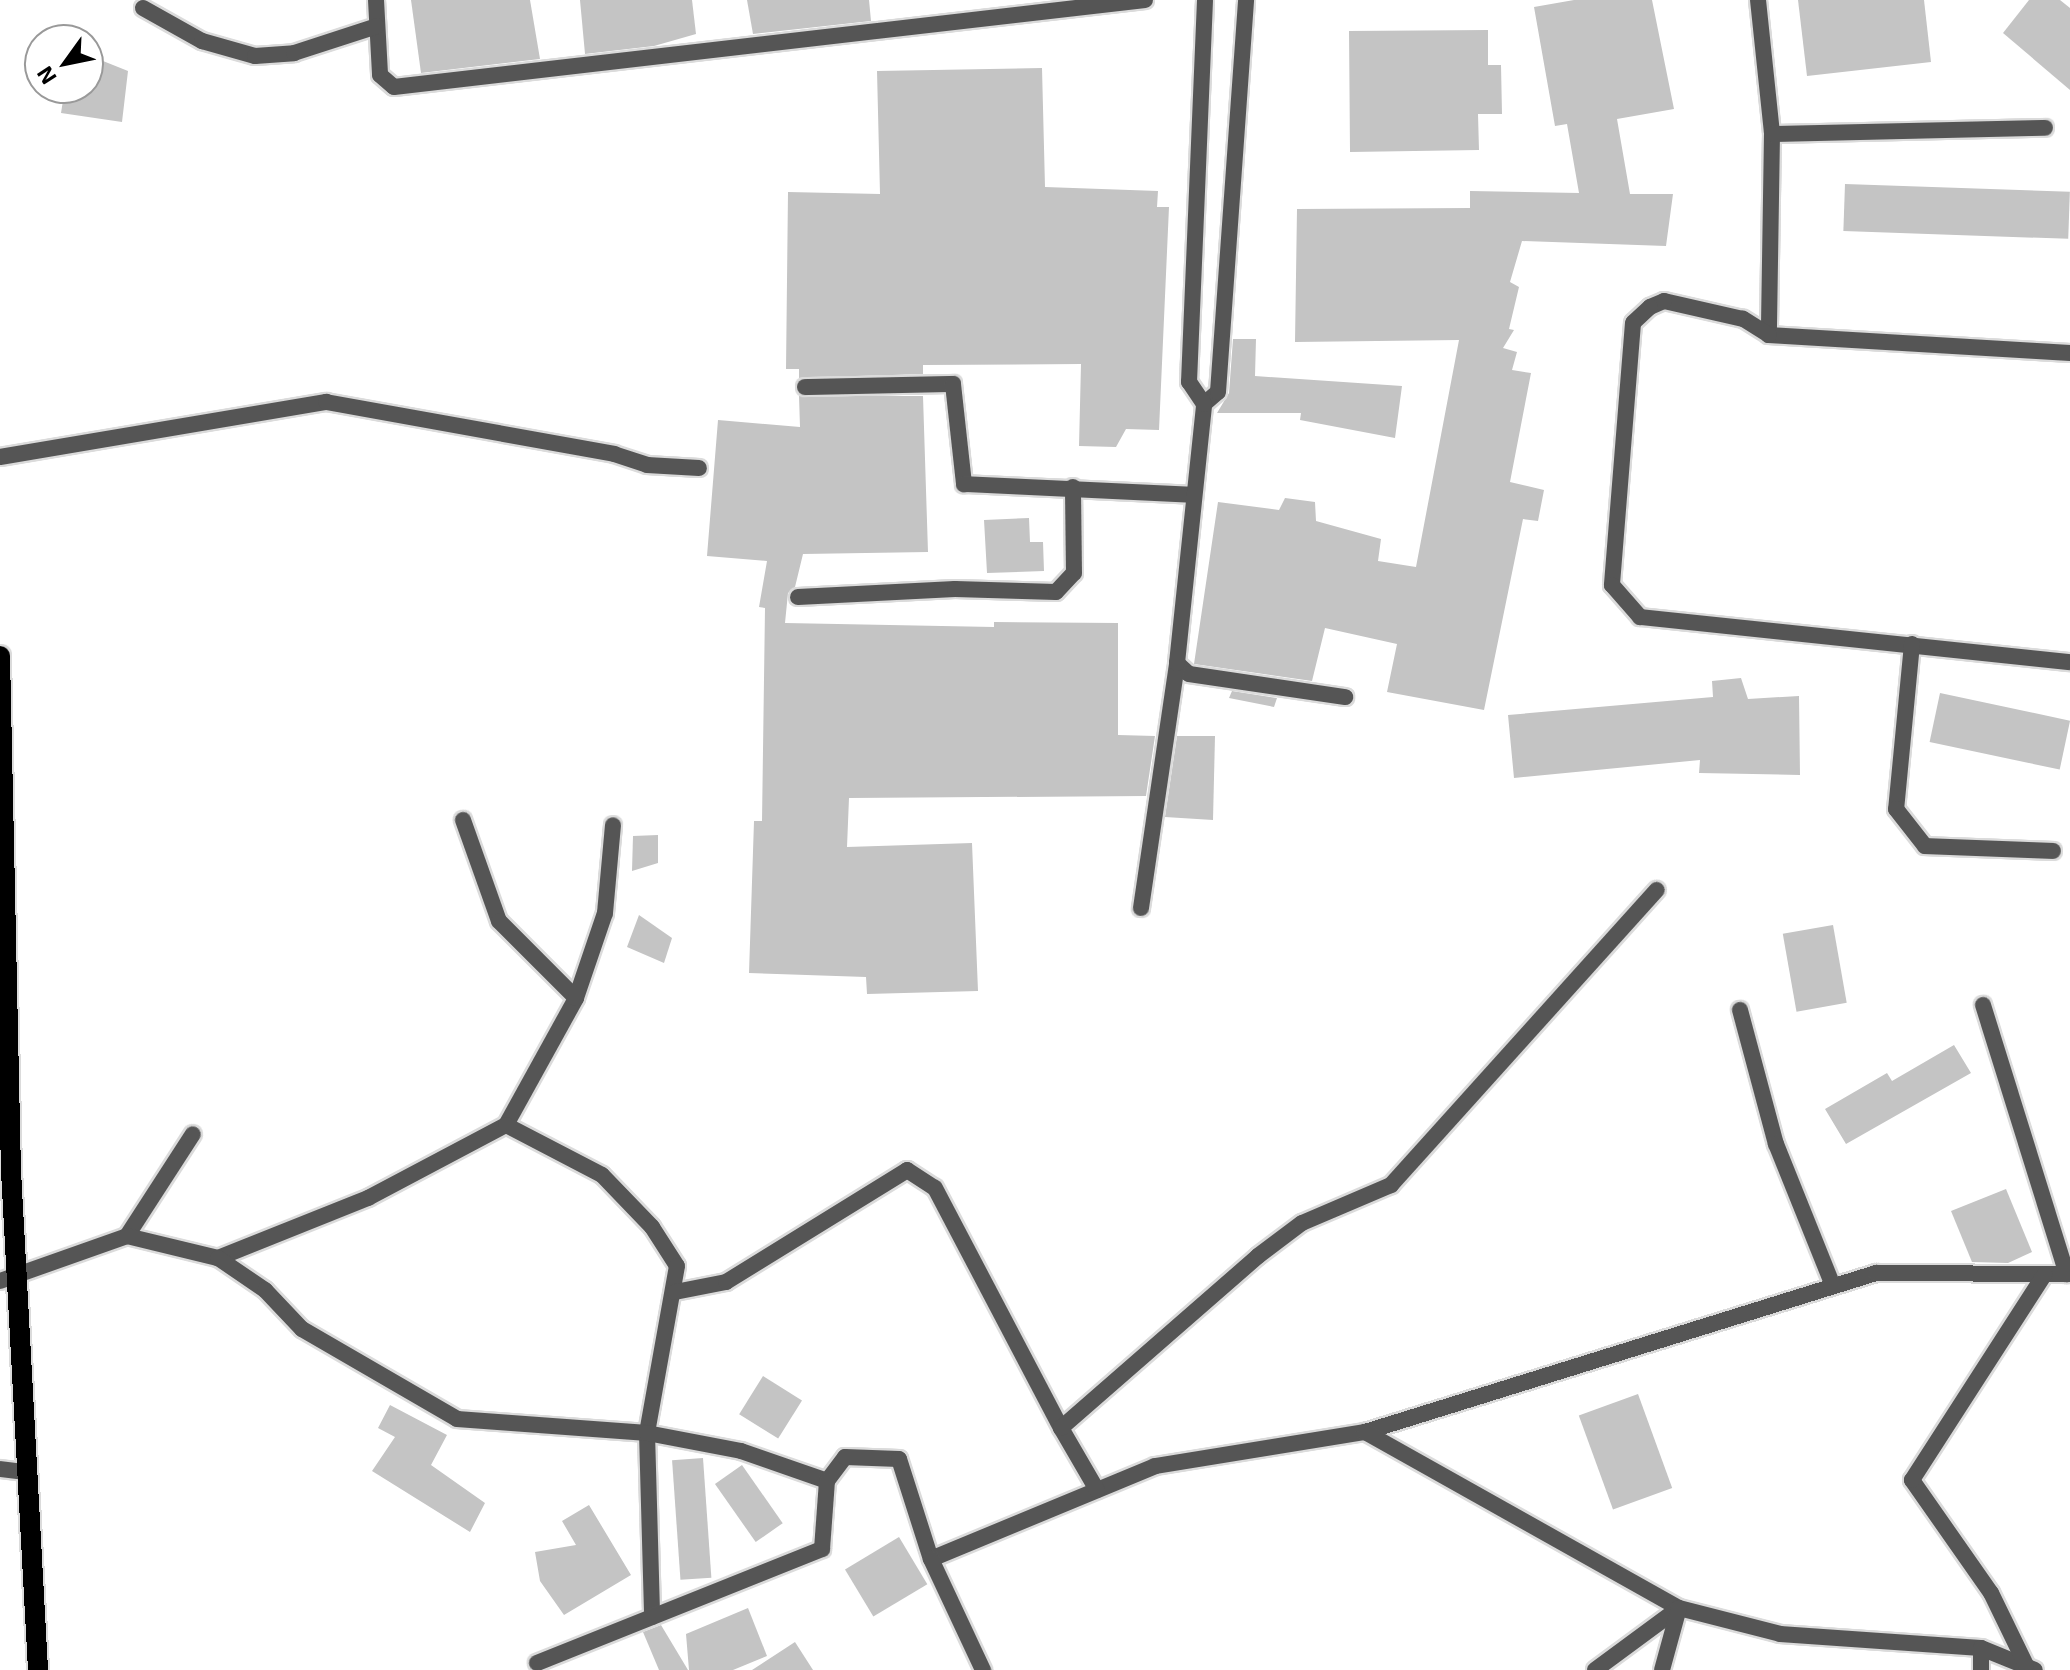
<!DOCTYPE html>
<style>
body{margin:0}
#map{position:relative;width:2070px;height:1670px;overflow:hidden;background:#fff;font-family:"Exo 2",sans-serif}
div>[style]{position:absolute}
.building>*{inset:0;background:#c4c4c4;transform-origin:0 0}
.roads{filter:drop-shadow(2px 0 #dbdbdb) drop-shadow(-2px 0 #dbdbdb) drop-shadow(0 2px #dbdbdb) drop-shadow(0 -2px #dbdbdb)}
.service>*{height:16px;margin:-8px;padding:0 8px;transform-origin:8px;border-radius:8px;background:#555}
.minor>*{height:16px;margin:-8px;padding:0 8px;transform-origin:8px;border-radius:8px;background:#555}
.primary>*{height:20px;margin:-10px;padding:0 10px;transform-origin:10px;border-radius:10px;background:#000}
span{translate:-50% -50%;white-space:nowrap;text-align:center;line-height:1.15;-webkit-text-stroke:8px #fff;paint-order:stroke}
.north{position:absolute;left:24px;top:24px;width:80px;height:80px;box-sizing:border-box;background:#fff;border:2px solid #999;border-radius:50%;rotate:237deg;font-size:22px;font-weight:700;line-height:32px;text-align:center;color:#000}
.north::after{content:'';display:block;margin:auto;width:28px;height:36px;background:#000;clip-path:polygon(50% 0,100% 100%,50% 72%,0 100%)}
</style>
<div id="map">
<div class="building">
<i style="clip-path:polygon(411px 0,530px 0,540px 59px,421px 73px)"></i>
<i style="clip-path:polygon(580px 0,692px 0,696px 34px,654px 46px,585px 54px)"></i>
<i style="clip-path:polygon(747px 0,869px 0,871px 21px,753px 34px)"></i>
<i style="clip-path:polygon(1574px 0,1652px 0,1674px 109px,1617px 119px,1630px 194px,1673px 194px,1666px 246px,1522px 241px,1510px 282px,1519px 287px,1509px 329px,1514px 330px,1503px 348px,1517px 352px,1512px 370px,1531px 373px,1510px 482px,1544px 490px,1538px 521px,1523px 519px,1484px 710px,1387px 692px,1397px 644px,1325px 628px,1312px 681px,1194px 664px,1218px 502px,1279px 510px,1285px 498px,1315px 502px,1316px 521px,1381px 539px,1378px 561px,1416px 567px,1459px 340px,1295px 342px,1297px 209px,1470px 208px,1470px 191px,1579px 193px,1567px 124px,1555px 126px,1534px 7px)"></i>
<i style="clip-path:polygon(1798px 0,1924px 0,1931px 62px,1807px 76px)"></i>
<i style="clip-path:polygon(2029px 0,2060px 0,2070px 8px,2070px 90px,2003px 33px)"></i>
<i style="clip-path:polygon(1488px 30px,1488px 65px,1501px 65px,1502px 114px,1478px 114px,1479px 150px,1350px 152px,1349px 31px)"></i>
<i style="clip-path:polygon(88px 55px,128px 71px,122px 122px,61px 113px,65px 88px,88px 88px)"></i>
<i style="clip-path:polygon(1042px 68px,1045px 187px,1158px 191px,1157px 207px,1169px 207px,1159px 430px,1126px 429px,1116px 447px,1079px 446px,1081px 364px,923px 365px,923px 374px,799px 378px,799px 369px,786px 369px,788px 192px,880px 194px,877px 71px)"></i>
<i style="left:1845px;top:184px;width:225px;height:47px;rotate:2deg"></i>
<i style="clip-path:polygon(1233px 339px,1256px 339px,1255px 376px,1402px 386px,1395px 438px,1300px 420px,1301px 413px,1217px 413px,1229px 393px)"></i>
<i style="clip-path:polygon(799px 396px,923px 396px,928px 552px,803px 554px,795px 587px,788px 593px,785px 623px,994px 627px,994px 622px,1118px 623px,1118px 735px,1155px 736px,1146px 796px,849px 798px,847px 847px,972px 843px,978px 991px,867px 994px,866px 977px,749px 973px,754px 821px,762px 821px,765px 608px,759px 607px,767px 561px,707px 556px,718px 420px,800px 427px)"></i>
<i style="clip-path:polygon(1029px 518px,1030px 542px,1043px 542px,1044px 571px,987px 573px,984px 520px)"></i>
<i style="clip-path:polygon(1741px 678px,1748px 699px,1799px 696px,1800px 775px,1699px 773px,1700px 760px,1514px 778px,1508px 715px,1713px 697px,1712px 681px)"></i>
<i style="clip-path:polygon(1232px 691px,1277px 698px,1274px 707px,1229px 698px)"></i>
<i style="left:1940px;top:693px;width:133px;height:50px;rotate:12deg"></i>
<i style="clip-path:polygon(1177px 736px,1215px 736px,1213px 820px,1165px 817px)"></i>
<i style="clip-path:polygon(658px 835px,658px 863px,632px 871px,633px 836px)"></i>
<i style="clip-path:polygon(639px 915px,672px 938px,664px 963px,627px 947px)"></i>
<i style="left:1833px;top:925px;width:79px;height:51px;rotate:80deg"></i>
<i style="clip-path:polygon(1954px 1045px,1971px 1073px,1846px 1144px,1825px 1109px,1887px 1073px,1892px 1081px)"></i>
<i style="clip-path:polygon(2006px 1189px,2032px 1252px,2008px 1263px,1972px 1262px,1951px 1211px)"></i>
<i style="left:763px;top:1376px;width:46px;height:45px;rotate:32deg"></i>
<i style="left:1638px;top:1394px;width:100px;height:63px;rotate:70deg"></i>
<i style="clip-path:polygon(390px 1405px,447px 1435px,431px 1465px,485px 1503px,470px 1532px,372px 1471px,395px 1437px,378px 1428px)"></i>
<i style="left:703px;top:1458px;width:120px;height:31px;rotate:86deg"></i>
<i style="left:742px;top:1465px;width:71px;height:33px;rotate:55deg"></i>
<i style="clip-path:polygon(589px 1505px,631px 1575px,564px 1615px,540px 1581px,535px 1552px,576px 1545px,562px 1521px)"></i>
<i style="left:899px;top:1537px;width:55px;height:63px;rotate:59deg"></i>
<i style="clip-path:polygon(748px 1608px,767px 1656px,733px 1670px,689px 1670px,686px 1634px)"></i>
<i style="clip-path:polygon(661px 1625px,688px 1670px,659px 1670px,643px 1632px)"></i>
<i style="clip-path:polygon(795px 1642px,813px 1670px,752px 1670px)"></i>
</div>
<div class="roads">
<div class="service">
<i style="left:376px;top:0;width:75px;rotate:86.9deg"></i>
<i style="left:380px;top:75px;width:18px;rotate:41deg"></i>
<i style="left:394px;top:87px;width:756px;rotate:-6.61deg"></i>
<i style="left:1758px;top:0;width:135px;rotate:84deg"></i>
<i style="left:1772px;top:134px;width:201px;rotate:90.9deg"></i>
<i style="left:143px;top:8px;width:68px;rotate:29.2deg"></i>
<i style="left:202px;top:41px;width:55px;rotate:15.8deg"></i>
<i style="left:255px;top:56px;width:39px;rotate:-4deg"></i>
<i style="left:294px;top:53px;width:87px;rotate:-18deg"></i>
<i style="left:1772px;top:134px;width:273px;rotate:-1.3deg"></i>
<i style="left:2070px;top:353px;width:302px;rotate:-176.6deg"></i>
<i style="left:1769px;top:335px;width:31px;rotate:-148deg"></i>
<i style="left:1743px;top:319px;width:81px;rotate:-167.2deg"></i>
<i style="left:1664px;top:301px;width:15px;rotate:157deg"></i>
<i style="left:1650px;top:307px;width:23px;rotate:137deg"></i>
<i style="left:1633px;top:323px;width:263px;rotate:94.6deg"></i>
<i style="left:1612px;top:585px;width:43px;rotate:48.8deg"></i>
<i style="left:1640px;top:617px;width:432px;rotate:6deg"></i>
<i style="left:805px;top:387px;width:148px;rotate:-1.2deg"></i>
<i style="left:953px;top:384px;width:101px;rotate:83.7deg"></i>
<i style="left:964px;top:484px;width:230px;rotate:2.7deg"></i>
<i style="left:1204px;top:404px;width:18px;rotate:-41deg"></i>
<i style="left:1218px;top:392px;width:393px;rotate:-85.9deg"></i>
<i style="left:0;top:457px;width:331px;rotate:-9.6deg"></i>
<i style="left:326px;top:402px;width:293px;rotate:10.2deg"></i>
<i style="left:614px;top:454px;width:35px;rotate:18deg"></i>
<i style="left:647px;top:465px;width:52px;rotate:3.3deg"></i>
<i style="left:798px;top:597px;width:157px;rotate:-2.9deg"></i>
<i style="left:955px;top:589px;width:101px;rotate:1.7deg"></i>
<i style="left:1056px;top:592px;width:26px;rotate:-47deg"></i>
<i style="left:1074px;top:573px;width:86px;rotate:-90.7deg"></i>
<i style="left:1912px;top:644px;width:166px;rotate:95.5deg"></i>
<i style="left:1896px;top:809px;width:47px;rotate:51.9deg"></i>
<i style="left:1925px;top:846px;width:128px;rotate:2.2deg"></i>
<i style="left:1177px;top:663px;width:16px;rotate:43deg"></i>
<i style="left:1189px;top:674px;width:158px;rotate:8.4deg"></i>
<i style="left:1141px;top:908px;width:248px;rotate:-81.6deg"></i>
<i style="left:1177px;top:663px;width:260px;rotate:-84deg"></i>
<i style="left:1204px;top:404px;width:27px;rotate:-124deg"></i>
<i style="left:1189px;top:382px;width:382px;rotate:-87.6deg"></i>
</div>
<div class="minor">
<i style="left:463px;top:820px;width:107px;rotate:70.4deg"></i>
<i style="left:499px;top:921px;width:109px;rotate:45deg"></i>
<i style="left:1983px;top:1005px;width:282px;rotate:72.7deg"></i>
<i style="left:1740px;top:1010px;width:139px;rotate:75deg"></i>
<i style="left:1776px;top:1144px;width:153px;rotate:68.1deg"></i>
<i style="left:506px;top:1125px;width:145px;rotate:-61.1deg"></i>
<i style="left:576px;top:998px;width:90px;rotate:-71.2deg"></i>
<i style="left:605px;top:913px;width:88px;rotate:-84.8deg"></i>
<i style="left:127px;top:1236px;width:121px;rotate:-57.1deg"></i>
<i style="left:218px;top:1258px;width:162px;rotate:-21.8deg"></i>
<i style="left:368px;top:1198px;width:156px;rotate:-27.9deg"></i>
<i style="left:506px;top:1125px;width:108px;rotate:27.5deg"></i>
<i style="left:602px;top:1175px;width:72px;rotate:46.1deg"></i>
<i style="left:652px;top:1227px;width:46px;rotate:57.3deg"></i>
<i style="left:677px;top:1266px;width:170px;rotate:100.2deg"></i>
<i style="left:647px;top:1433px;width:184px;rotate:88.4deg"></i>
<i style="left:0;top:1281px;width:135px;rotate:-19.5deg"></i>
<i style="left:127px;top:1236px;width:94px;rotate:13.6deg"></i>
<i style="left:218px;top:1258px;width:57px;rotate:34.2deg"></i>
<i style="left:265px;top:1290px;width:54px;rotate:46.5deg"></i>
<i style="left:302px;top:1329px;width:179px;rotate:30.1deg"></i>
<i style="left:457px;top:1419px;width:191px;rotate:4.2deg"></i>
<i style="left:647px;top:1433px;width:96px;rotate:10.8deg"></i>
<i style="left:741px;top:1451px;width:91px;rotate:19.2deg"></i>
<i style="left:827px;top:1481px;width:30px;rotate:-53deg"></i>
<i style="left:845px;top:1457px;width:54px;rotate:2.1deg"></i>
<i style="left:899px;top:1459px;width:105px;rotate:72.3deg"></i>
<i style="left:931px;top:1559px;width:243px;rotate:-22.5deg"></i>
<i style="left:1155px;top:1466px;width:213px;rotate:-9.2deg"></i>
<i style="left:1365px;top:1432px;width:535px;rotate:-17.28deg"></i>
<i style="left:1876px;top:1273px;width:194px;rotate:0.3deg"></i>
<i style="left:675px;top:1292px;width:52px;rotate:-11.1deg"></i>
<i style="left:726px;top:1282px;width:213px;rotate:-31.7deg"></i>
<i style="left:907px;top:1170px;width:33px;rotate:33deg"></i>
<i style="left:935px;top:1188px;width:271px;rotate:62.3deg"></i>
<i style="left:1365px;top:1432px;width:360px;rotate:29.3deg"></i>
<i style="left:1679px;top:1608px;width:104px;rotate:14.4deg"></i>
<i style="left:1780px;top:1634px;width:201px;rotate:4deg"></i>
<i style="left:1981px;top:1648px;width:58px;rotate:22.2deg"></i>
<i style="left:0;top:1469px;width:26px;rotate:7deg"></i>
<i style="left:1097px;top:1490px;width:72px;rotate:-120.1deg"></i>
<i style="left:1061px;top:1428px;width:262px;rotate:-41.1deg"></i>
<i style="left:1258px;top:1256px;width:55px;rotate:-36.9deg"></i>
<i style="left:1302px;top:1223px;width:97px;rotate:-23.1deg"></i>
<i style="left:1391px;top:1185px;width:397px;rotate:-48deg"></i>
<i style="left:931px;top:1559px;width:123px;rotate:64.9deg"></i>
<i style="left:537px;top:1663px;width:307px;rotate:-21.8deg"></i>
<i style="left:822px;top:1549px;width:68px;rotate:-85.8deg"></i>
<i style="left:2026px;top:1665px;width:80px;rotate:-115.9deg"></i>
<i style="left:1991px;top:1593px;width:138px;rotate:-125deg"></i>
<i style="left:1912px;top:1480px;width:245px;rotate:-57.2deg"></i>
<i style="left:1595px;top:1670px;width:104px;rotate:-36.4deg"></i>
<i style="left:1662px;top:1670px;width:64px;rotate:-74.7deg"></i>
<i style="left:1981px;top:1670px;width:22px;rotate:-90deg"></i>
</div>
<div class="primary">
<i style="left:0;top:656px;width:515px;rotate:88.78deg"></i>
<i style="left:11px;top:1171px;width:500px;rotate:86.9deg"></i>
</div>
</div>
<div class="north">N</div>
</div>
